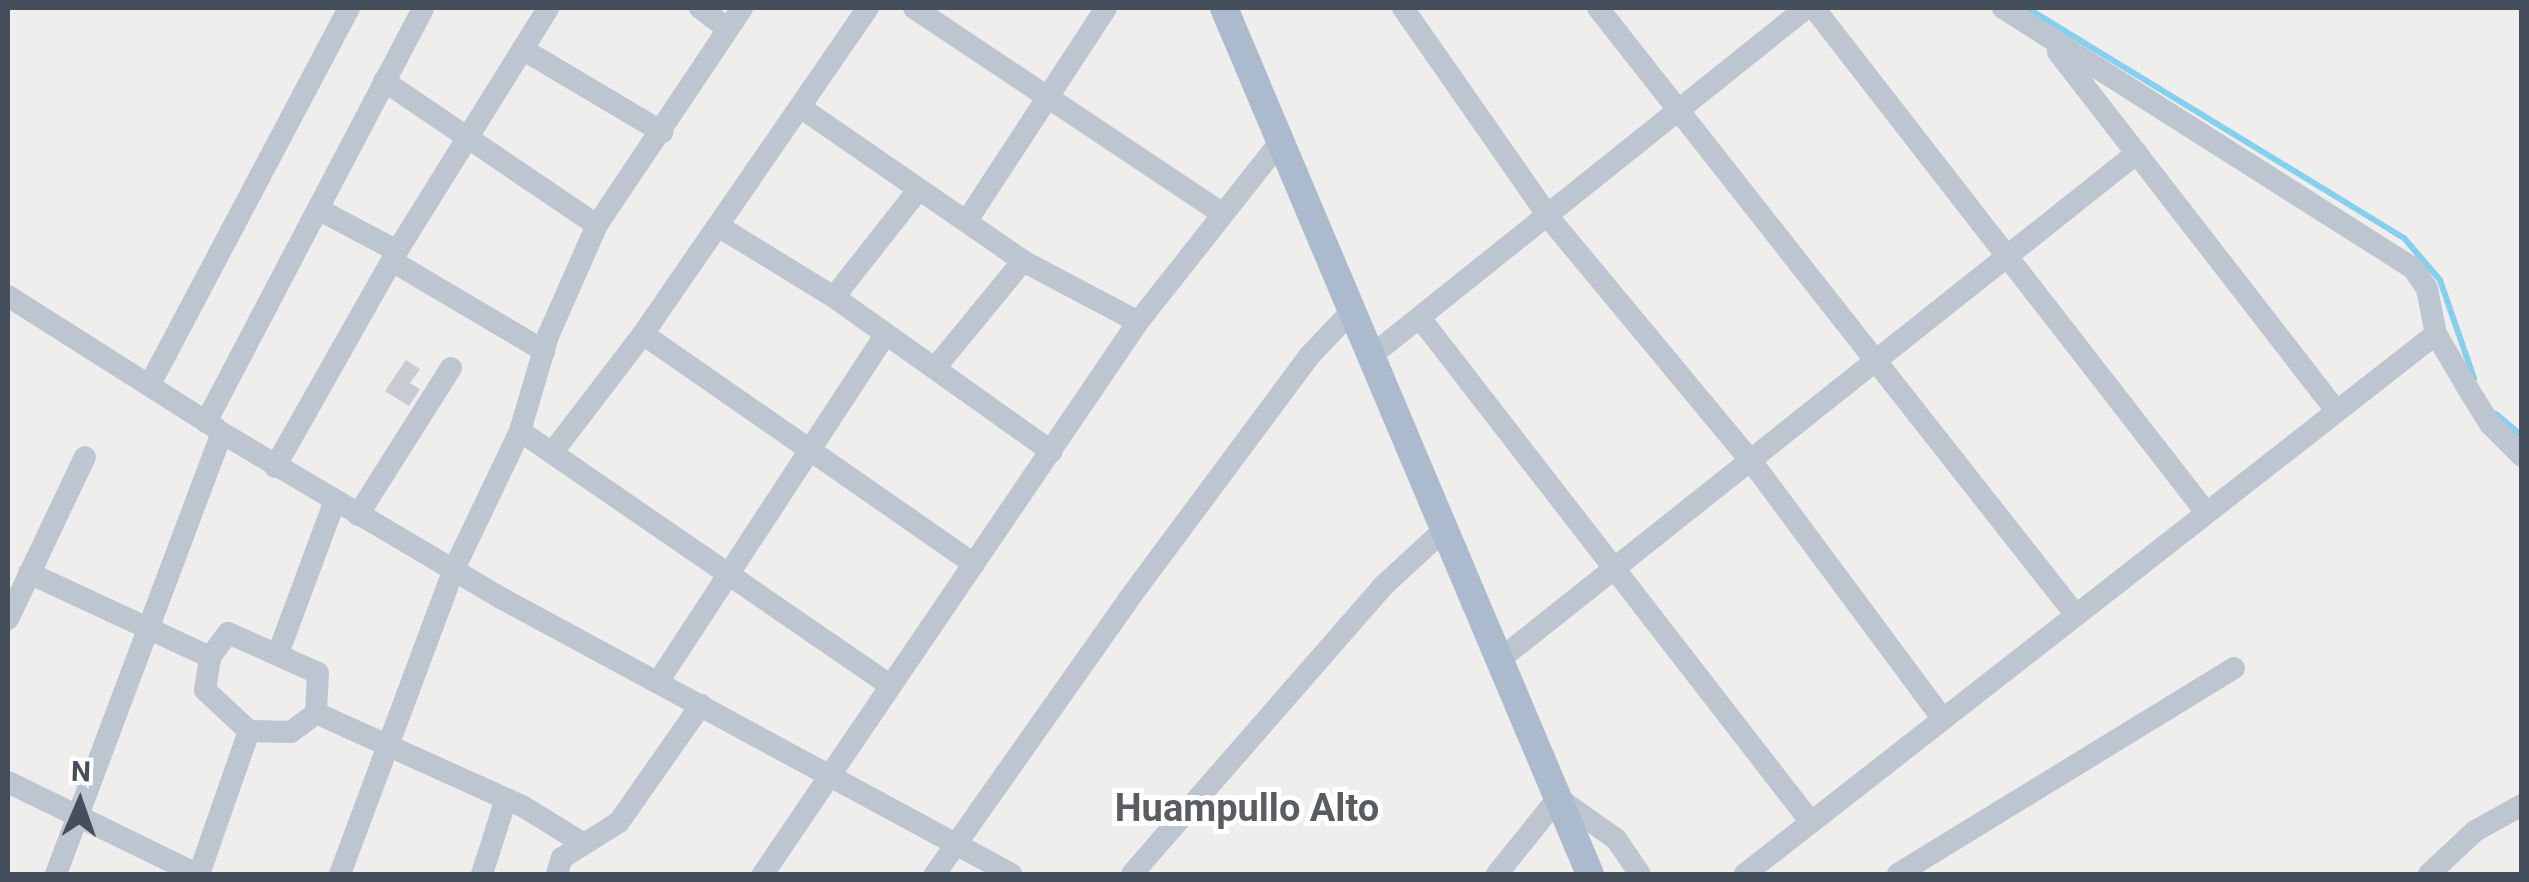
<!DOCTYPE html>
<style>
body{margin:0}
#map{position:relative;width:2529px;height:882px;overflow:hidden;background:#f0eded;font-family:Roboto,sans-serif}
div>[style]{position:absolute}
.stream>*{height:6px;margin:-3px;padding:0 3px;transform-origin:3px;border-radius:3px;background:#85d0ee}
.building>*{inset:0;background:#c9cbd3}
.minor>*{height:22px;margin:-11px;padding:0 11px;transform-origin:11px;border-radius:11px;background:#bdc6d0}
.major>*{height:28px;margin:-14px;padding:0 14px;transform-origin:14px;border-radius:14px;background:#abbacd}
span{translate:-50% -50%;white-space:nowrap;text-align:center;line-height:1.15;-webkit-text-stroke:10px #fff;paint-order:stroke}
.quarter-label{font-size:38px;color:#595d62;font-weight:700}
.frame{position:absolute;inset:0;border:10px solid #454f5b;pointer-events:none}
.north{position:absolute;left:30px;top:752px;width:100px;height:100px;-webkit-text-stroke:8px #fff;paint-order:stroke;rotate:2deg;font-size:28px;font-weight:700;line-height:40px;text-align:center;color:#454f5b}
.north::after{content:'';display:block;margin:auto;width:35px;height:45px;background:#454f5b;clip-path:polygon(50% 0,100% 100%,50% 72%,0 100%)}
</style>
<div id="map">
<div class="stream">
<i style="left:2027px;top:8px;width:442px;rotate:31.4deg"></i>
<i style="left:2404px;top:238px;width:55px;rotate:49.4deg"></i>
<i style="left:2440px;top:280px;width:104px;rotate:70.9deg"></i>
<i style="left:2496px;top:414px;width:34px;rotate:40deg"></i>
</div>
<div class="building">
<i style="clip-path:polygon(406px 360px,420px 369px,410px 383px,420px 389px,409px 406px,385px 391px)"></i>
</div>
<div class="minor">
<i style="left:700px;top:8px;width:34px;rotate:37deg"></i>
<i style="left:914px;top:8px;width:369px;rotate:33.7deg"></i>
<i style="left:1403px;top:8px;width:257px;rotate:55.1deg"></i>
<i style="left:1550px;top:219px;width:316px;rotate:50.3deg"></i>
<i style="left:1752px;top:462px;width:319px;rotate:53.4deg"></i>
<i style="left:1598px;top:8px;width:771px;rotate:51.79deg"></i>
<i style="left:1814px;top:8px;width:637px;rotate:52.14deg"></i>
<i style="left:2003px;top:8px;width:485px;rotate:32.4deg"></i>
<i style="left:2413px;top:268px;width:25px;rotate:56deg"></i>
<i style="left:2427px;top:289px;width:46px;rotate:78.7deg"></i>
<i style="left:2436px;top:334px;width:67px;rotate:59.6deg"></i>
<i style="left:2470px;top:392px;width:38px;rotate:58deg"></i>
<i style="left:2490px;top:424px;width:45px;rotate:45deg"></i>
<i style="left:524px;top:50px;width:161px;rotate:30.7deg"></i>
<i style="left:2058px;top:52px;width:452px;rotate:52.2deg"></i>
<i style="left:384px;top:81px;width:257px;rotate:34.1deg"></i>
<i style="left:800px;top:107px;width:271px;rotate:34.6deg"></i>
<i style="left:1023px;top:261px;width:130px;rotate:27.9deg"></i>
<i style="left:318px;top:209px;width:89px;rotate:28deg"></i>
<i style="left:968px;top:219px;width:252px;rotate:-56.8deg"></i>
<i style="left:718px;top:226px;width:136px;rotate:31.5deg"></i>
<i style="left:834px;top:297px;width:267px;rotate:35.4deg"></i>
<i style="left:392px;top:261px;width:177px;rotate:30.6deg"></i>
<i style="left:8px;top:296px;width:246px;rotate:32.4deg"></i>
<i style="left:834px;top:297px;width:137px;rotate:-51.8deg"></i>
<i style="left:1420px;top:318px;width:636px;rotate:52.21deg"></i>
<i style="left:643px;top:334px;width:403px;rotate:34.8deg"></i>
<i style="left:1371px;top:356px;width:557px;rotate:-38.66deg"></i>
<i style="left:935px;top:368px;width:139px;rotate:-50.6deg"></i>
<i style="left:150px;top:384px;width:425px;rotate:-62.1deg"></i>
<i style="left:206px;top:422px;width:467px;rotate:-62.3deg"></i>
<i style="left:520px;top:431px;width:450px;rotate:34.5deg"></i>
<i style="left:552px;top:453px;width:150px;rotate:-52.6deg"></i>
<i style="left:643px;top:334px;width:396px;rotate:-55.4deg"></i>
<i style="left:275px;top:467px;width:248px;rotate:-60.5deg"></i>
<i style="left:397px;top:251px;width:286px;rotate:-58.1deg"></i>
<i style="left:358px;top:515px;width:174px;rotate:-57.7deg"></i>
<i style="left:29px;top:573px;width:200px;rotate:24.9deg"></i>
<i style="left:8px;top:619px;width:179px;rotate:-64.6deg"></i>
<i style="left:279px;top:651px;width:158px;rotate:-69.6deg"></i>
<i style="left:1499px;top:660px;width:815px;rotate:-38.47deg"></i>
<i style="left:658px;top:682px;width:416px;rotate:-56.8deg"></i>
<i style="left:249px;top:731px;width:42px;rotate:1.4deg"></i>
<i style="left:291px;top:732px;width:31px;rotate:-37deg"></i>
<i style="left:8px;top:782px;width:210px;rotate:26deg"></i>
<i style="left:56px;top:874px;width:471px;rotate:-69.4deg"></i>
<i style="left:222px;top:433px;width:324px;rotate:30.6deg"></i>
<i style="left:501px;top:598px;width:580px;rotate:28.42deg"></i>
<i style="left:199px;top:874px;width:151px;rotate:-70.7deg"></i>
<i style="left:249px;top:731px;width:60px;rotate:-137deg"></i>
<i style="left:205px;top:690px;width:33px;rotate:-81deg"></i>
<i style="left:210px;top:657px;width:30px;rotate:-53deg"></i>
<i style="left:228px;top:633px;width:98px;rotate:24deg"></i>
<i style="left:318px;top:673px;width:40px;rotate:92.9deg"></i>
<i style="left:316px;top:713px;width:228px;rotate:24.3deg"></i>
<i style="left:524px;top:807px;width:70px;rotate:31.7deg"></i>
<i style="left:340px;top:874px;width:326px;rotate:-69.5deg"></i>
<i style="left:454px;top:569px;width:153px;rotate:-64.4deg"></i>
<i style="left:520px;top:431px;width:99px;rotate:-73.6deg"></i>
<i style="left:548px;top:336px;width:121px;rotate:-66.2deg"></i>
<i style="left:597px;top:225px;width:261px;rotate:-56.2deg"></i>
<i style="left:482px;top:874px;width:79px;rotate:-72.3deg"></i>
<i style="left:557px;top:874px;width:17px;rotate:-73deg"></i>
<i style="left:562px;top:858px;width:67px;rotate:-32.3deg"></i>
<i style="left:619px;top:822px;width:143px;rotate:-55deg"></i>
<i style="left:763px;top:874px;width:667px;rotate:-55.81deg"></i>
<i style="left:1138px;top:322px;width:231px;rotate:-51.7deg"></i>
<i style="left:935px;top:874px;width:335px;rotate:-54.8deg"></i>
<i style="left:1128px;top:600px;width:305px;rotate:-53.4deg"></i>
<i style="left:1310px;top:355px;width:61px;rotate:-46.3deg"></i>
<i style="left:1132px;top:874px;width:381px;rotate:-48.9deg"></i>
<i style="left:1382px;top:587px;width:87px;rotate:-42.7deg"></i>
<i style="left:1497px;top:874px;width:97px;rotate:-51.2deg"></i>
<i style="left:1558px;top:798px;width:71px;rotate:35.3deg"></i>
<i style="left:1616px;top:839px;width:42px;rotate:55.6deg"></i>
<i style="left:1745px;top:874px;width:877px;rotate:-38.01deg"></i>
<i style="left:1898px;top:874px;width:394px;rotate:-31.5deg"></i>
<i style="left:2429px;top:874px;width:63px;rotate:-43.1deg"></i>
<i style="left:2475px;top:831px;width:54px;rotate:-29deg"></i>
</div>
<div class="major">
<i style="left:1224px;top:8px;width:940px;rotate:67.09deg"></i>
</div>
<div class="quarter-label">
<span style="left:1247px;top:809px">Huampullo Alto</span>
</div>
<div class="frame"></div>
<div class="north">N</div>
</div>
